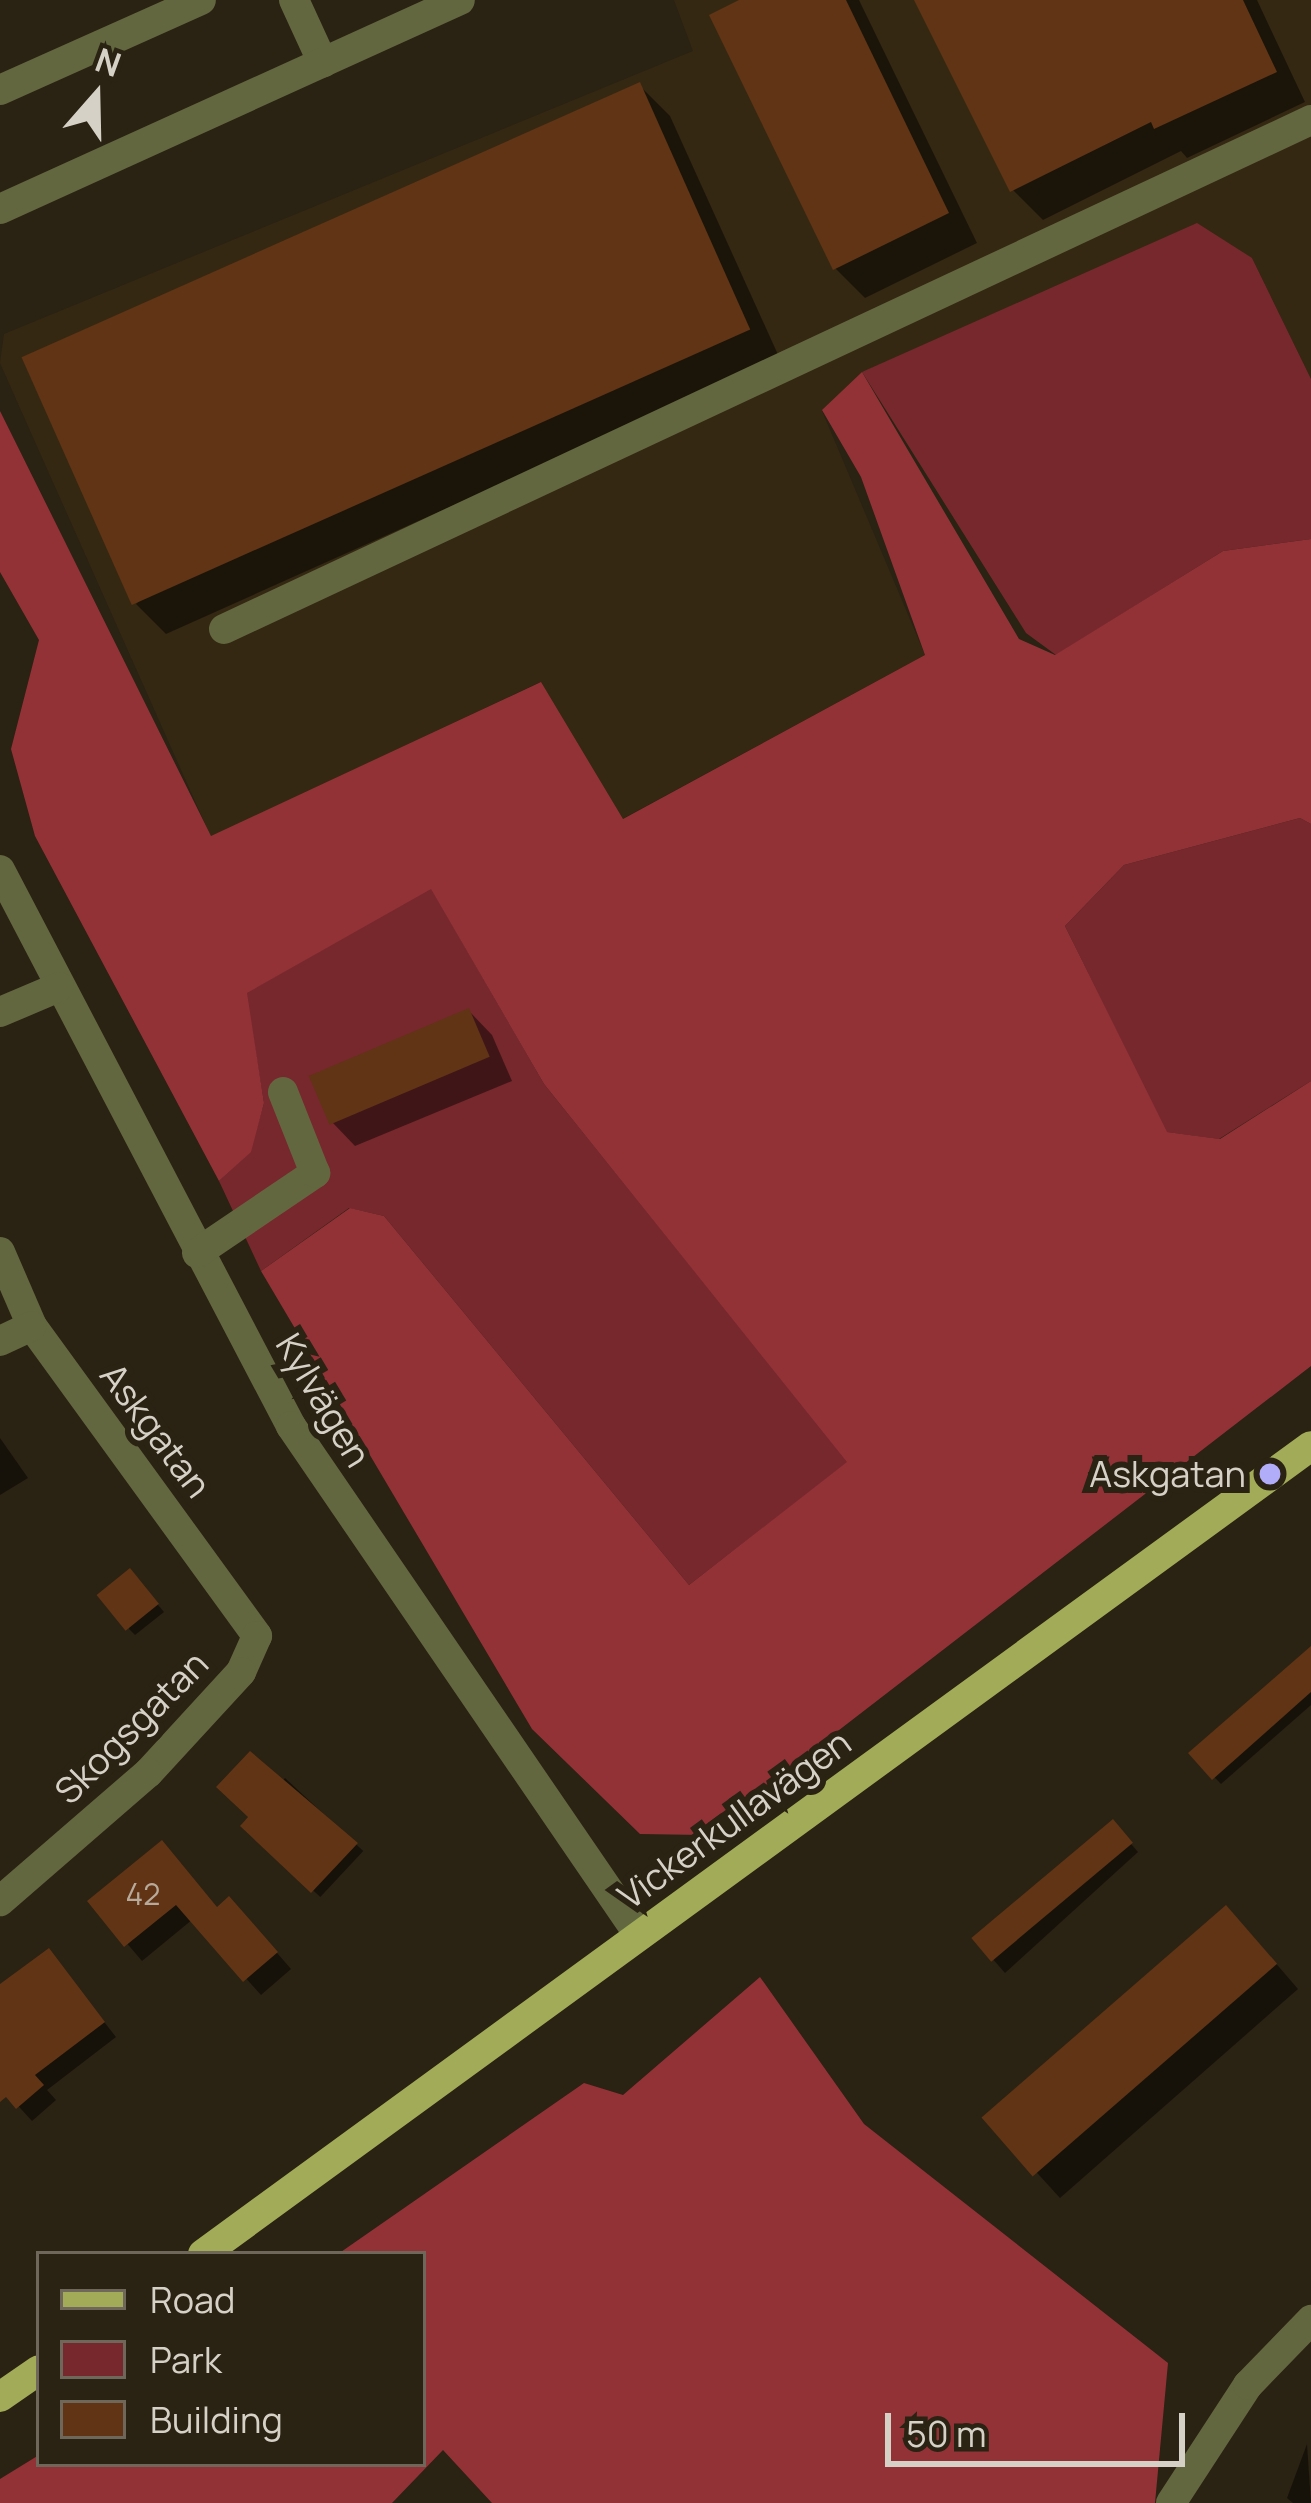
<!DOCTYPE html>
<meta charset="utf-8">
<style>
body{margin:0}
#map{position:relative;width:1311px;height:2503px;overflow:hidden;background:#2a2212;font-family:Manrope,sans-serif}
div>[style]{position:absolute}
.built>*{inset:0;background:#342812}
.green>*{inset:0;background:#77282c}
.forest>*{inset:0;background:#923237}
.shadow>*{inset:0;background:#0007;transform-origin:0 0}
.building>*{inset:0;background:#603415;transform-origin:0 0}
.minor>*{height:30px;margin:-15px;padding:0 15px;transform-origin:15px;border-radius:15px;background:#626740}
.major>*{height:30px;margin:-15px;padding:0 15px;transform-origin:15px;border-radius:15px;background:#a2ac58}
.dots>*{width:33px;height:33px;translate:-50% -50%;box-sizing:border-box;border:6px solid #2a2212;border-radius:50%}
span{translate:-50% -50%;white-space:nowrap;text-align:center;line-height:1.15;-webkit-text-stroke:12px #2a2212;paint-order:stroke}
.number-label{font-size:30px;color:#b8aa9a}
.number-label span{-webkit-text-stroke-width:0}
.street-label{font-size:36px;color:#d6d1c6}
.poi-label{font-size:36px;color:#d6d1c6}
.right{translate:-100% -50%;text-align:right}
.legend{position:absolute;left:36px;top:2251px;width:390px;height:216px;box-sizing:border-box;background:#2a2212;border:3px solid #6f685a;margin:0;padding:15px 21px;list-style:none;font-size:36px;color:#d6d1c6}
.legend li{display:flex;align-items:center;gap:24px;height:60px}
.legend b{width:60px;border:3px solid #6f685a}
.north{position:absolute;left:36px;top:36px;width:120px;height:120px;-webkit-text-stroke:9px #2a2212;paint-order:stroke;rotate:20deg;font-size:33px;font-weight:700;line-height:48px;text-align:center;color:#d6d1c6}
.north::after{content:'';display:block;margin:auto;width:42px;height:54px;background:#d6d1c6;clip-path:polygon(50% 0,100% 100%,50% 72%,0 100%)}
.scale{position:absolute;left:885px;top:2413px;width:300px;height:54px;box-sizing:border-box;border:6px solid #d6d1c6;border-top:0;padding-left:15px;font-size:36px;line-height:42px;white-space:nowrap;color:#d6d1c6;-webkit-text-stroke:9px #2a2212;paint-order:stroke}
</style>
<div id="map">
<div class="built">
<i style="clip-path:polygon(674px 0,1311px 0,1311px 379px,1252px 258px,862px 372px,822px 411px,925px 655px,622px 819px,540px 682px,211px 837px,0 363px,4px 334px,693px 51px)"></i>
</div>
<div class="green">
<i style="clip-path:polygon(1197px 223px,1252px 258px,1311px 379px,1311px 539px,1223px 551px,1056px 655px,1026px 633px,862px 372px)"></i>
<i style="clip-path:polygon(1300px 818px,1311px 824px,1311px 1081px,1219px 1139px,1166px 1132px,1065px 926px,1124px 865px)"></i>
<i style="clip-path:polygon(431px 888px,544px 1084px,848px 1462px,689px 1585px,384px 1216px,349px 1208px,261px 1271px,219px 1181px,250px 1152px,264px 1103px,246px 993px)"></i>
</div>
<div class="forest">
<i style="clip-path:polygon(862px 372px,1019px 639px,1055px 655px,1223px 551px,1311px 539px,1311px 824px,1300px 818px,1124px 865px,1065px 926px,1167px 1132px,1220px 1139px,1311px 1081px,1311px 1366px,703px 1835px,640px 1834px,532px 1729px,261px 1271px,350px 1208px,384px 1216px,689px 1585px,847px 1462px,544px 1084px,431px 889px,247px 993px,264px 1103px,251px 1152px,219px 1181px,35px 836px,11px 749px,39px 640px,0 572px,0 411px,211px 836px,541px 682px,623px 819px,925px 655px,861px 477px,822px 410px)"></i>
<i style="clip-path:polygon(760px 1977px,864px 2124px,1168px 2363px,1155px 2503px,492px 2503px,443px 2450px,392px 2503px,0 2503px,0 2479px,39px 2455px,39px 2464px,423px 2464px,423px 2254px,338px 2254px,584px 2083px,623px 2095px)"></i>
</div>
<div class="shadow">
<i style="clip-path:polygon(745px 0,859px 0,977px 243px,865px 298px,835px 268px)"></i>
<i style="clip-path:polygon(918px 0,1257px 0,1305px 102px,1187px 158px,1181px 151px,1043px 220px,1013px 190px)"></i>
<i style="clip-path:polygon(640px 86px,670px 116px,780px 359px,166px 634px,136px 604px)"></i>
<i style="clip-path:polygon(469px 1011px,492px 1035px,512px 1081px,355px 1146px,332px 1122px)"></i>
<i style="clip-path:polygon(0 1438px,28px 1478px,0 1495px)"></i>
<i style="clip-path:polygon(136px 1579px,164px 1612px,135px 1635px,129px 1629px)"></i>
<i style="clip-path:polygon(1311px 1652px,1311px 1705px,1221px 1784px,1192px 1754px)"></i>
<i style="left:285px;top:1778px;width:107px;height:63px;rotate:43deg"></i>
<i style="clip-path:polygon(1119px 1830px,1138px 1852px,1005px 1973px,978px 1942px)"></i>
<i style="clip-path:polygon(162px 1844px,218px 1910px,244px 1915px,291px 1969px,261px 1995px,193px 1919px,142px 1961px,90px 1900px)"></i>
<i style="clip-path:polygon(1249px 1932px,1298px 1989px,1060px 2198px,987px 2118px)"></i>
<i style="clip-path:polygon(49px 1952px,116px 2037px,47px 2090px,56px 2100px,32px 2121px,0 2086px,0 1988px)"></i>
<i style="clip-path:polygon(1307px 2444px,1311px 2503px,1293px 2503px,1287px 2498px)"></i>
</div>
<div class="building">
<i style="clip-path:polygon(739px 0,846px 0,949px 213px,833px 270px,709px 15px)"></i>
<i style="clip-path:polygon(914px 0,1243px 0,1277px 72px,1154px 129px,1151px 122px,1010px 192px)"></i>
<i style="left:640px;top:82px;width:271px;height:677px;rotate:66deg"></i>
<i style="left:469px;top:1008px;width:53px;height:174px;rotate:67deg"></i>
<i style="left:130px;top:1568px;width:46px;height:43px;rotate:51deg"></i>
<i style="clip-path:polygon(1311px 1646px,1311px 1692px,1212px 1780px,1188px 1753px)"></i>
<i style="clip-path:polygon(250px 1751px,358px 1843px,311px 1893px,240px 1826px,248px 1817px,216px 1787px)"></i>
<i style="left:1113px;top:1819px;width:31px;height:185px;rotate:50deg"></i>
<i style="clip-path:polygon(162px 1840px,217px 1907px,229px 1896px,278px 1952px,243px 1982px,176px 1905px,124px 1947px,87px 1901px)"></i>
<i style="left:1226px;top:1905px;width:78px;height:324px;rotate:49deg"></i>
<i style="clip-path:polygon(49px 1948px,105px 2022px,35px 2075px,44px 2085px,16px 2109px,6px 2097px,0 2102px,0 1984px)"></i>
</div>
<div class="minor">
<i style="left:294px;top:0;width:69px;rotate:65.3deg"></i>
<i style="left:0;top:90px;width:220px;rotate:-24.1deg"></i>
<i style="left:0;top:209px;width:505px;rotate:-24.43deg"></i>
<i style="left:224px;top:629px;width:1200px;rotate:-25.09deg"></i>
<i style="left:0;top:870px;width:628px;rotate:62.37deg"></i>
<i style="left:291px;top:1426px;width:617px;rotate:55.64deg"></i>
<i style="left:0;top:1012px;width:64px;rotate:-23deg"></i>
<i style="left:0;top:1252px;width:81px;rotate:66.6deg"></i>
<i style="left:32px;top:1326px;width:383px;rotate:54deg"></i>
<i style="left:257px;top:1636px;width:39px;rotate:114deg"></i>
<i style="left:241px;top:1672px;width:137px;rotate:132.6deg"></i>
<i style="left:148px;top:1773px;width:196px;rotate:139.1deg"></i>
<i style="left:197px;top:1253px;width:143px;rotate:-34.1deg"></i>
<i style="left:315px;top:1173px;width:87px;rotate:-111.6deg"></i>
<i style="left:0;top:1341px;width:35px;rotate:-25deg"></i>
<i style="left:1171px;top:2503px;width:141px;rotate:-56.9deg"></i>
<i style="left:1248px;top:2385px;width:91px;rotate:-45.9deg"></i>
</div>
<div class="major">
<i style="left:203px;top:2254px;width:1371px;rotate:-36.1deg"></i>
<i style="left:0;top:2397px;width:47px;rotate:-34.7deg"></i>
</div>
<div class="dots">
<i style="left:1270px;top:1474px;background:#b2adf9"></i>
</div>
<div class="number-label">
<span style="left:143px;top:1894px">42</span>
</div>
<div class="street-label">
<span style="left:324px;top:1400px;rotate:59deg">Kylvägen</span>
<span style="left:156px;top:1430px;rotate:53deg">Askgatan</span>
<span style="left:131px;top:1727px;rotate:-45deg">Skogsgatan</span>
<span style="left:734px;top:1819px;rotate:-36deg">Vickerkullavägen</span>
</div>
<div class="poi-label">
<span class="right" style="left:1246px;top:1474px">Askgatan</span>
</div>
<ul class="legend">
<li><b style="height:15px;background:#a2ac58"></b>Road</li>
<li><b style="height:33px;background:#77282c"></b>Park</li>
<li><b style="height:33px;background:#603415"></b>Building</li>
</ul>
<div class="north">N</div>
<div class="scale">50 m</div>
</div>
